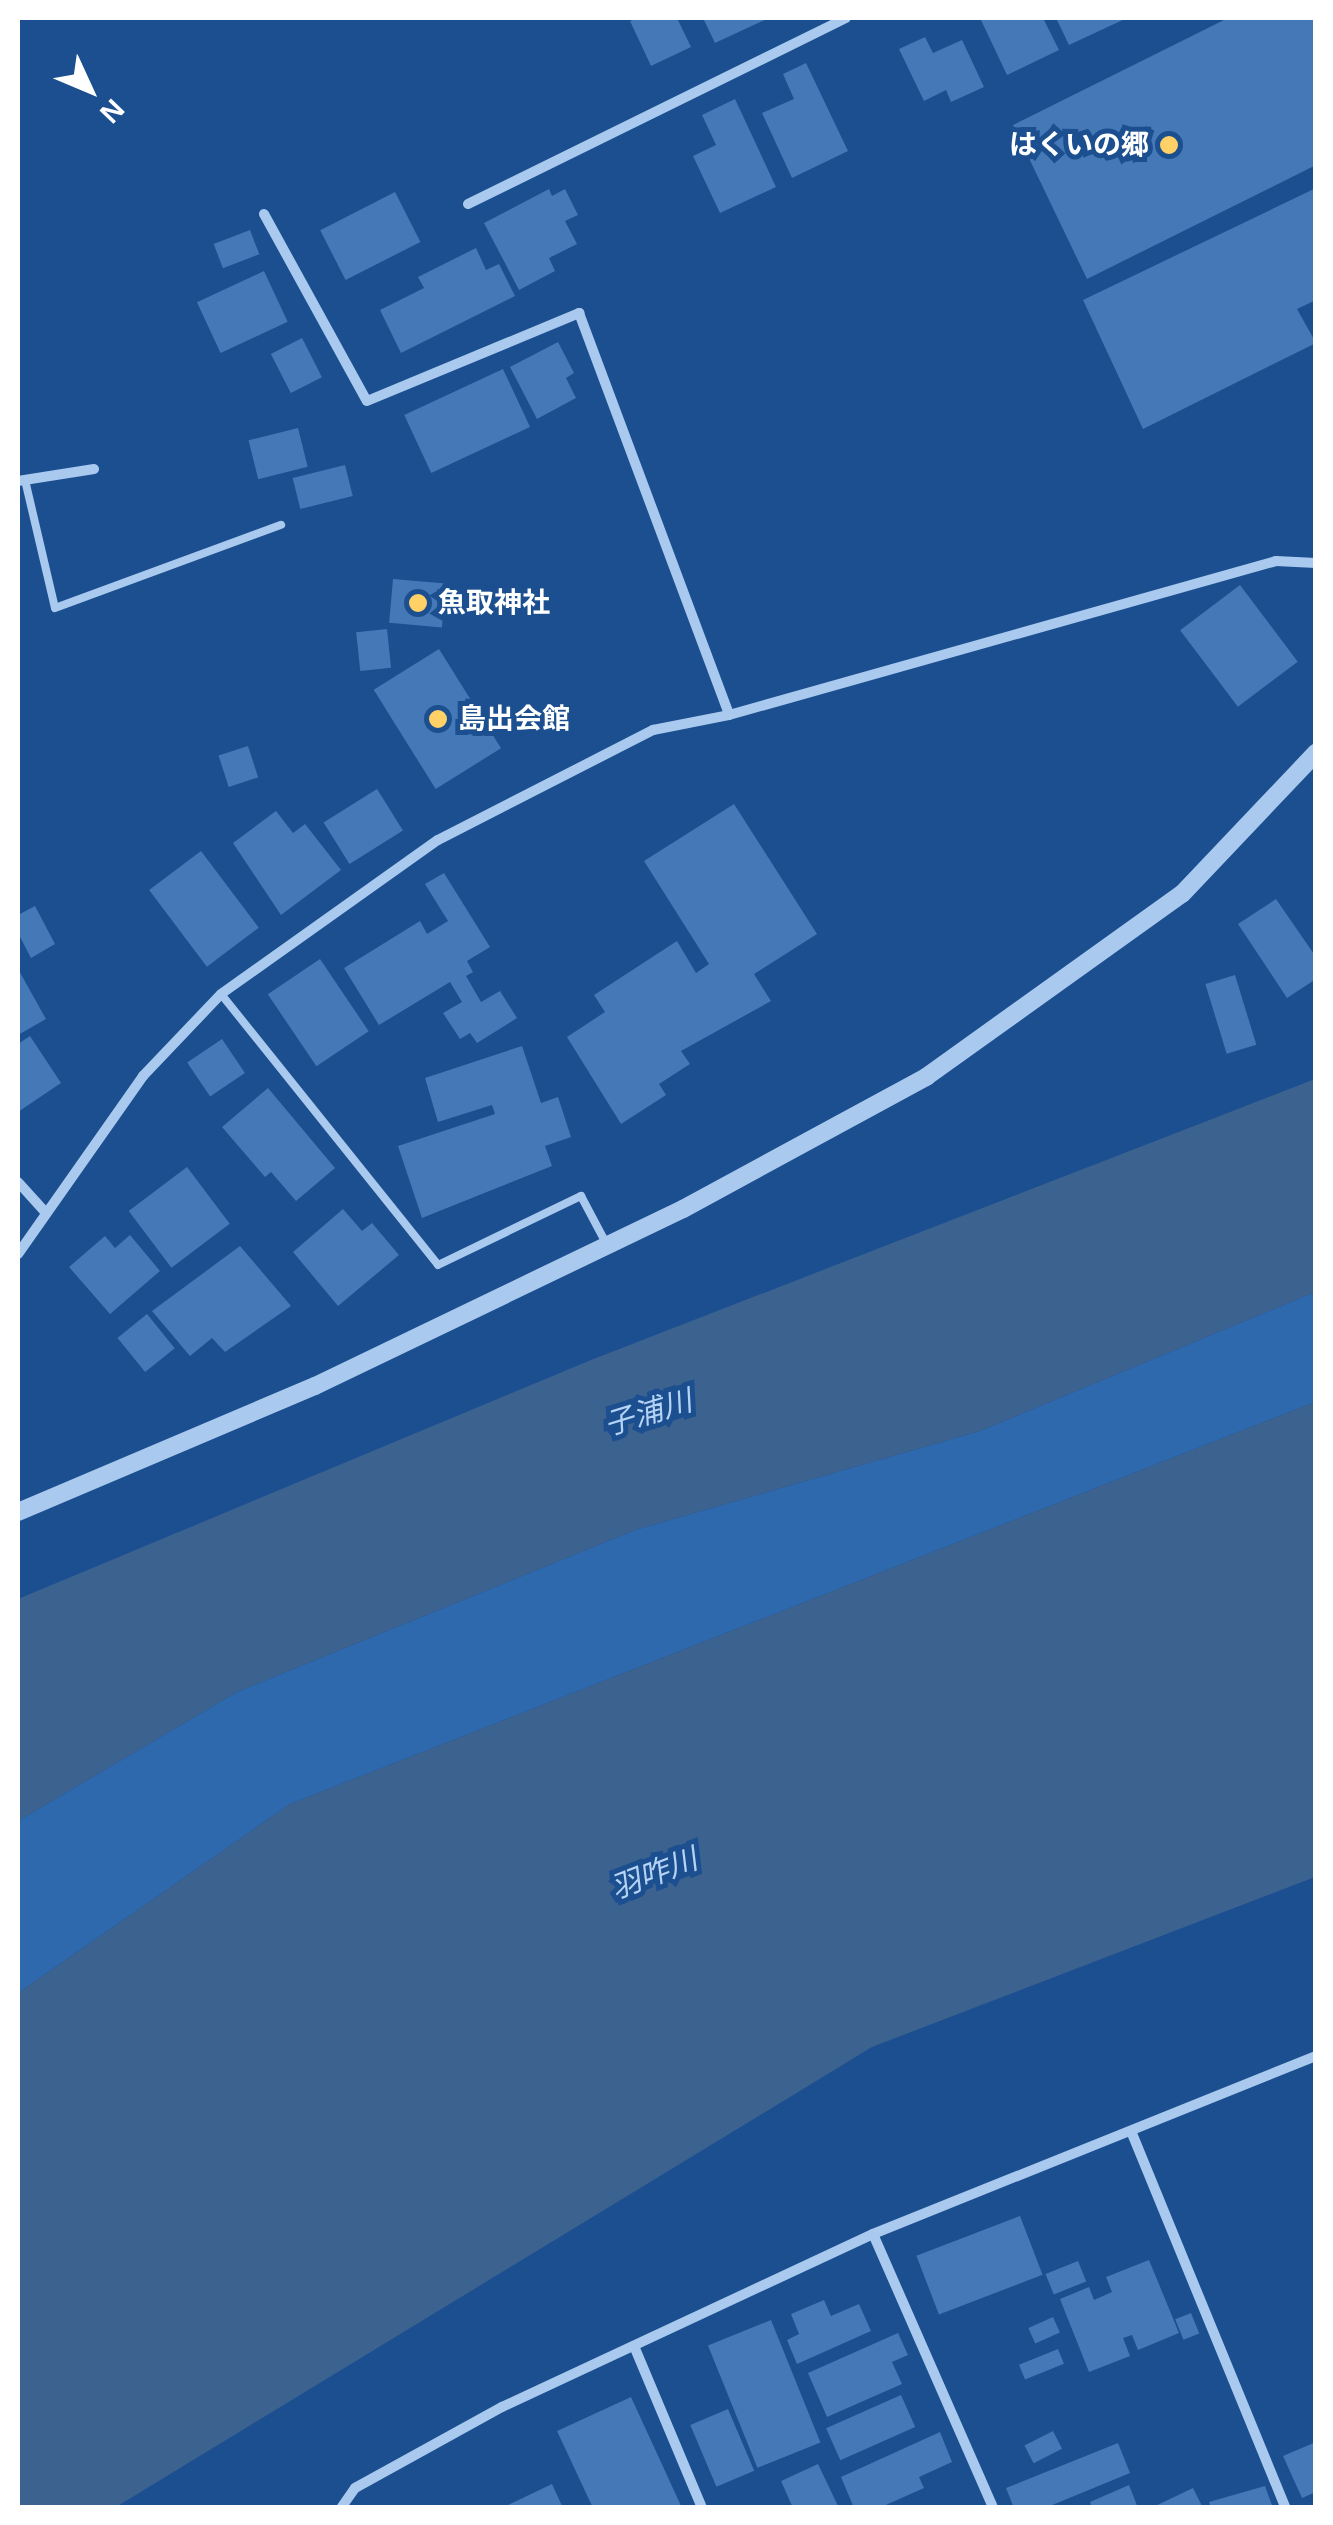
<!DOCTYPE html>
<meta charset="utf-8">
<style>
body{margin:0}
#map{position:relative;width:1333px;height:2525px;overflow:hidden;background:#1b4f8f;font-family:Arial,"Noto Sans JP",sans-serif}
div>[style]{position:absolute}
.green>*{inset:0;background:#2e69ad}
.water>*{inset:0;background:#3c6290}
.building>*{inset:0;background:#4478b7;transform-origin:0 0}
.service>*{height:8px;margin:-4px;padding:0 4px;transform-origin:4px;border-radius:4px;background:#a9c9ee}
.minor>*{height:10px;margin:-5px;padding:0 5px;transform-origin:5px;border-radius:5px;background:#a9c9ee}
.tertiary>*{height:18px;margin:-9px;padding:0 9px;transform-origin:9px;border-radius:9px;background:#a9c9ee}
.dots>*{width:28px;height:28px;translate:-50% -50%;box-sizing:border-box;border:5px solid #1b4f8f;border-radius:50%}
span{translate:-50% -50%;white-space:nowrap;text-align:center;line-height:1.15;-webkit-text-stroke:10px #1b4f8f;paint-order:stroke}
.poi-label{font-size:28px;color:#fff;font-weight:700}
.right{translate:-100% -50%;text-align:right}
.left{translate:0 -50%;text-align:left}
.water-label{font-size:30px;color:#b5d3f5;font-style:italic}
.frame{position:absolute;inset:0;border:20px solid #fff;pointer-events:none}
.north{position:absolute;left:40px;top:40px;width:100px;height:100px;-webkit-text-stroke:8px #1b4f8f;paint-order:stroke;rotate:134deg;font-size:28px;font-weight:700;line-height:40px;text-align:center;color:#fff}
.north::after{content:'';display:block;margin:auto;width:35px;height:45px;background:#fff;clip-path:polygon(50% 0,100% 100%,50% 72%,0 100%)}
</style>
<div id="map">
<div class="green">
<i style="clip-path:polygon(1315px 1292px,1315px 1402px,290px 1804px,18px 1993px,18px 1821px,237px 1692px,635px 1530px,980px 1431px)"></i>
</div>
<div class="water">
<i style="clip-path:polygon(1315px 1079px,1315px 1292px,980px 1431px,635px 1530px,237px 1692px,18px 1821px,18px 1599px,591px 1360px)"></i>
<i style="clip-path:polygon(1315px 1402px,1315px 1877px,872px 2047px,116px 2507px,18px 2507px,18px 1993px,290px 1804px)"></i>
</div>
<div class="building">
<i style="clip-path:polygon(638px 18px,677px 18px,691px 47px,651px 66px,630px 21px)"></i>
<i style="clip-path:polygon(703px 18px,769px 18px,715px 43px)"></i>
<i style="clip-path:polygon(980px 18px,1043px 18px,1059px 50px,1007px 75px)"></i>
<i style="clip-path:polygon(1056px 18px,1127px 18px,1069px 45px)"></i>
<i style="clip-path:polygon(1228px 18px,1316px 18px,1316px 165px,1087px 279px,1013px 125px)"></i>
<i style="clip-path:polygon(925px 37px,933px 53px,962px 40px,984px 87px,951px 102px,946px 90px,924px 101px,899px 49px)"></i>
<i style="clip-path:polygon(806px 63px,848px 151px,792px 178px,762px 113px,794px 99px,783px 74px)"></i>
<i style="clip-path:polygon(735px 99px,776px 187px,720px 213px,693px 156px,716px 145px,702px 115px)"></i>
<i style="clip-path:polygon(1316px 188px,1316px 300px,1297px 309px,1316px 343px,1143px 429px,1083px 300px)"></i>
<i style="clip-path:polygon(549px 189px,552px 196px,565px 189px,578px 215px,565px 221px,577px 244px,549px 258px,555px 271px,519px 290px,484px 223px)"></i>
<i style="left:395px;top:192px;width:56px;height:84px;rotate:63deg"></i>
<i style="left:250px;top:230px;width:26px;height:39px;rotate:69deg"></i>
<i style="clip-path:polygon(476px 248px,486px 270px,499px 264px,515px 296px,401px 353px,380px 310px,424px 288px,418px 277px)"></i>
<i style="left:264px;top:271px;width:56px;height:74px;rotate:65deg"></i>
<i style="left:302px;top:338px;width:44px;height:35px;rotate:63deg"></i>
<i style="clip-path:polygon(558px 342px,574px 373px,566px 378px,576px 398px,537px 419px,510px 367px)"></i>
<i style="left:503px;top:369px;width:64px;height:109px;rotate:65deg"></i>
<i style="left:298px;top:428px;width:40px;height:51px;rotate:76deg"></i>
<i style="left:345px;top:465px;width:32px;height:54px;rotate:76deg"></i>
<i style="left:393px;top:579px;width:53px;height:44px;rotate:5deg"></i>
<i style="left:1240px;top:585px;width:96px;height:75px;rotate:53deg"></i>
<i style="left:387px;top:629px;width:39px;height:31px;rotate:84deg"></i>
<i style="left:439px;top:649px;width:117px;height:77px;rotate:58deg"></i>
<i style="left:248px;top:746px;width:33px;height:31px;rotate:72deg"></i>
<i style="left:377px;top:789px;width:49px;height:63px;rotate:58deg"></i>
<i style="clip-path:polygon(734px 804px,817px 934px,754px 974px,771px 1001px,681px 1051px,690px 1064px,659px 1084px,666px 1095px,621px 1124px,567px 1037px,605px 1012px,594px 995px,677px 941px,696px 973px,709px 964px,644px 861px)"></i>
<i style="clip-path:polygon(276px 811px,293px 833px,305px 824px,341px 870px,281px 915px,233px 843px)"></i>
<i style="left:201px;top:851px;width:96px;height:65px;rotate:53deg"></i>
<i style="clip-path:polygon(444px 873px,490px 947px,467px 961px,473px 972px,466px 976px,481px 1002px,500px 991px,517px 1018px,477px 1043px,470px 1033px,460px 1039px,443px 1013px,462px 1002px,450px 982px,379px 1025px,344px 968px,420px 921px,427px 934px,448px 921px,425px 884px)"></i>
<i style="clip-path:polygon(1276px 899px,1316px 957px,1316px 979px,1287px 998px,1238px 924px)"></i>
<i style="clip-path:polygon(35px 906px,55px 944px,31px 958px,18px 933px,18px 915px)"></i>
<i style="left:320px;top:959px;width:87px;height:63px;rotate:56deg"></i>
<i style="clip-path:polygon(18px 969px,46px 1019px,18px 1035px)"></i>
<i style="left:1235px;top:975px;width:73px;height:31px;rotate:73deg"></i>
<i style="clip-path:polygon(30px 1036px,61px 1083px,18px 1112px,18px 1044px)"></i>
<i style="left:222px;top:1039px;width:41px;height:42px;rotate:56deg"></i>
<i style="clip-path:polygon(522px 1046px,541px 1103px,558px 1097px,571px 1137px,545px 1146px,552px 1166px,422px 1218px,398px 1146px,495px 1114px,492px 1105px,438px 1122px,425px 1078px)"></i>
<i style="clip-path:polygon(268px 1088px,335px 1168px,296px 1201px,271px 1172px,265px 1177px,222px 1127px)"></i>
<i style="left:187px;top:1167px;width:71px;height:73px;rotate:53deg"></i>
<i style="clip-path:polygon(343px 1209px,362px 1231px,372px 1223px,399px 1255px,338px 1306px,293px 1252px)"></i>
<i style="clip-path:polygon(130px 1235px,160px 1271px,110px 1314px,69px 1267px,105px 1236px,115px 1248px)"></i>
<i style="clip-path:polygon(240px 1246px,291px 1306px,225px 1352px,212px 1338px,190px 1356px,152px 1311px)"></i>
<i style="left:147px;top:1314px;width:44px;height:38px;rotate:51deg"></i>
<i style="left:1020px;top:2216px;width:63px;height:111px;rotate:69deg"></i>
<i style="clip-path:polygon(1149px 2260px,1179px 2333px,1138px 2350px,1132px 2335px,1123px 2338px,1130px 2356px,1089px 2372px,1060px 2299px,1089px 2287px,1094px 2300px,1112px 2292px,1106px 2277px)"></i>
<i style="left:1078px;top:2261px;width:22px;height:35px;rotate:68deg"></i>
<i style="clip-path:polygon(824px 2300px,831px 2316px,859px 2304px,871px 2331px,797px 2364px,787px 2340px,799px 2334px,791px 2314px)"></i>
<i style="left:1191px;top:2313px;width:22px;height:17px;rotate:68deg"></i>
<i style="left:1053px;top:2317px;width:17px;height:27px;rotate:66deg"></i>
<i style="left:771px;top:2320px;width:132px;height:68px;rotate:68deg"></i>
<i style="clip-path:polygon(898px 2333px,908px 2355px,892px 2362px,902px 2384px,827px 2417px,808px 2373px)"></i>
<i style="left:1058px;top:2349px;width:16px;height:42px;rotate:68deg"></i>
<i style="left:901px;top:2395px;width:35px;height:82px;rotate:66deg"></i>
<i style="clip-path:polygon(631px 2397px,682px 2508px,593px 2508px,557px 2431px)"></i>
<i style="left:728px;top:2409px;width:67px;height:41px;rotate:67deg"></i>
<i style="left:1053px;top:2431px;width:20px;height:32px;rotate:63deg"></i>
<i style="clip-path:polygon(940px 2432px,952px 2462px,919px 2477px,924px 2488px,879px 2508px,854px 2508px,841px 2477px)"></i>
<i style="clip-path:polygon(1316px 2442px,1316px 2492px,1302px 2498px,1283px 2456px)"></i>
<i style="clip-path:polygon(1118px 2443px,1130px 2473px,1045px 2508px,1014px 2508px,1006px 2488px)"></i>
<i style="clip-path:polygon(818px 2464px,839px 2508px,793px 2508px,781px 2481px)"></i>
<i style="clip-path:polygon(552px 2484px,563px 2508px,502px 2508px)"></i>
<i style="clip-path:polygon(1129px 2485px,1138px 2508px,1092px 2508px,1090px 2502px)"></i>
<i style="clip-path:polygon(1265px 2486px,1273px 2508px,1211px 2508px,1209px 2502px)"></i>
<i style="clip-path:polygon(1193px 2488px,1203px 2508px,1151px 2508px)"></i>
</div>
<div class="service">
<i style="left:25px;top:480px;width:131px;rotate:76.8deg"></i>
<i style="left:55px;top:608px;width:241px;rotate:-20.2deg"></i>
<i style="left:221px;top:994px;width:347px;rotate:51.3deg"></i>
<i style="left:438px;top:1265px;width:159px;rotate:-25.8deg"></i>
<i style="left:581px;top:1196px;width:53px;rotate:62deg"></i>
</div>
<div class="minor">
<i style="left:468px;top:204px;width:421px;rotate:-26.2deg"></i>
<i style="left:264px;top:214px;width:213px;rotate:61.2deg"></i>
<i style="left:367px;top:401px;width:230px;rotate:-22.5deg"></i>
<i style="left:579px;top:313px;width:429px;rotate:69.5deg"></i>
<i style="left:18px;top:481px;width:77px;rotate:-9deg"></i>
<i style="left:18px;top:1182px;width:42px;rotate:47.9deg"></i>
<i style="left:18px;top:1254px;width:218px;rotate:-54.9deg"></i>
<i style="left:143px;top:1076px;width:113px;rotate:-46.4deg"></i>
<i style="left:221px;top:994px;width:266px;rotate:-35.4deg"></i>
<i style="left:438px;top:840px;width:242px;rotate:-27.1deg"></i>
<i style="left:653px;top:730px;width:77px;rotate:-11.2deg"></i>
<i style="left:729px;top:715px;width:568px;rotate:-15.72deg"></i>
<i style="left:1276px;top:561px;width:40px;rotate:2.9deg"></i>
<i style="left:1131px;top:2131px;width:408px;rotate:67.7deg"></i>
<i style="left:873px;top:2234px;width:299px;rotate:66.3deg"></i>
<i style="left:634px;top:2346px;width:176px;rotate:67.2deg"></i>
<i style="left:341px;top:2508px;width:24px;rotate:-55deg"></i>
<i style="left:355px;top:2488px;width:168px;rotate:-28.9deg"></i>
<i style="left:502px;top:2407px;width:409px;rotate:-25deg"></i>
<i style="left:873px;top:2234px;width:477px;rotate:-21.9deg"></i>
</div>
<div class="tertiary">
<i style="left:18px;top:1512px;width:323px;rotate:-23deg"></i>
<i style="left:315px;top:1386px;width:408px;rotate:-25.7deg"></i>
<i style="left:683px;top:1209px;width:277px;rotate:-28.5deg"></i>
<i style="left:926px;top:1077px;width:315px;rotate:-35.6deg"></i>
<i style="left:1182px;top:894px;width:195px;rotate:-46.5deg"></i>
</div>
<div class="dots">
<i style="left:1169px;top:145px;background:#ffd166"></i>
<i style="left:418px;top:603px;background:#ffd166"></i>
<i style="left:438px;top:719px;background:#ffd166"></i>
</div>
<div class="poi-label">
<span class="right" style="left:1149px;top:145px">はくいの郷</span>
<span class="left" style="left:438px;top:603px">魚取神社</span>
<span class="left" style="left:458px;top:719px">島出会館</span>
</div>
<div class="water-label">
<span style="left:648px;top:1413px;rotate:-17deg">子浦川</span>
<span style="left:654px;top:1874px;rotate:-21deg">羽咋川</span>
</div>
<div class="frame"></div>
<div class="north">N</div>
</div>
